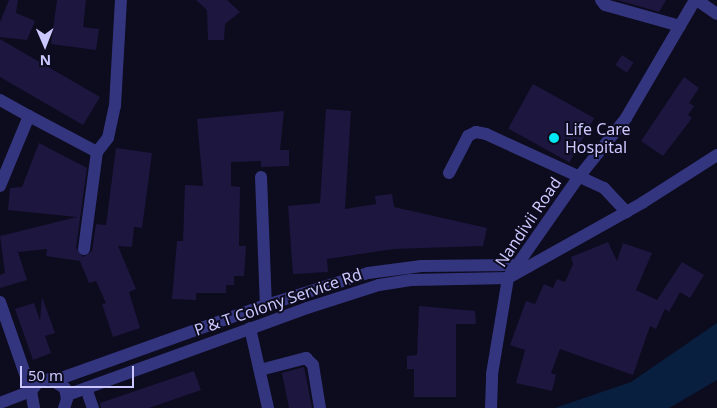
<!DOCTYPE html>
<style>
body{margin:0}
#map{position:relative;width:717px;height:408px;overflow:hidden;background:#0d0b1e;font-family:"Noto Sans",sans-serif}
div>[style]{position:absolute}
.water>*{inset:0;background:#091f3f}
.building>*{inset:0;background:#1d163f;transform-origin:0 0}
.minor>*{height:12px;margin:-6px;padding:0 6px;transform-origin:6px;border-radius:6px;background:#34357f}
.dots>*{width:14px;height:14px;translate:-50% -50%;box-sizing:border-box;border:2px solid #0d0b1e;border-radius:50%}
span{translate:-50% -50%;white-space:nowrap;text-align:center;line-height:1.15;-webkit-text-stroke:4px #0d0b1e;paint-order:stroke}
.poi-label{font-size:16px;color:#cbc8ff}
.left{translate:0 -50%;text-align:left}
.street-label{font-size:16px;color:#cbc8ff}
.north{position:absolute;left:20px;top:20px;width:50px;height:50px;-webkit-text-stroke:4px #0d0b1e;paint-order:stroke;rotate:179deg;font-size:14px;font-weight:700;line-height:20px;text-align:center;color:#cbc8ff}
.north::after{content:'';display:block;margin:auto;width:18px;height:22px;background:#cbc8ff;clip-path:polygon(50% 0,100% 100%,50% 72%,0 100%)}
.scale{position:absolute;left:20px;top:366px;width:114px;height:22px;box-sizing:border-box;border:2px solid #cbc8ff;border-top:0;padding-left:6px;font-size:15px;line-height:18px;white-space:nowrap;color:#cbc8ff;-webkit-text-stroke:4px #0d0b1e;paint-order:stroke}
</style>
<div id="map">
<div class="water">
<i style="clip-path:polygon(717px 323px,717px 380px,669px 408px,555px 408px,631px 382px)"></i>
</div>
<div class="building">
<i style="clip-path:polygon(9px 0,18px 0,16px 13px,35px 21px,27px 40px,0 37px,0 22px)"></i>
<i style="clip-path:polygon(57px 0,86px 0,83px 27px,99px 29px,96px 50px,51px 44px)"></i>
<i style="clip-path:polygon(196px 0,227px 0,240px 12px,225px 24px,224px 40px,208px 40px,207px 10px)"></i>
<i style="clip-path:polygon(617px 0,666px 0,659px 12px)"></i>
<i style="clip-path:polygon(0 39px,100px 97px,83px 125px,0 77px)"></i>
<i style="left:622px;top:55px;width:14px;height:12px;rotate:34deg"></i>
<i style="clip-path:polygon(684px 77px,699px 88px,689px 103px,694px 106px,688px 115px,692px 118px,663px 156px,641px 141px)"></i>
<i style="left:533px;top:84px;width:70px;height:51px;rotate:29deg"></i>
<i style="clip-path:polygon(326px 109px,351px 111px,345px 209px,376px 204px,375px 196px,392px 194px,394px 207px,487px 228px,483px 246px,394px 249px,327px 259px,328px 272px,293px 274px,288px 206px,320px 203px)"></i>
<i style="clip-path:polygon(284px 111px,280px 150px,289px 150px,289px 166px,261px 167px,261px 161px,231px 162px,231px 186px,240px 187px,239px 246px,246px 246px,244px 276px,234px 276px,234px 285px,226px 285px,226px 293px,196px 293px,196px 300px,172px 299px,177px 241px,183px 241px,185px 185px,203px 186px,197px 119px)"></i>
<i style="clip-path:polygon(39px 143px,87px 168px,76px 248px,83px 257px,92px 251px,96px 224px,106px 225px,116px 148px,152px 153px,142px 228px,134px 227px,132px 247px,118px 246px,136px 289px,129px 292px,140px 328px,113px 337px,102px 304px,106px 303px,96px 281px,89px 283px,80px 261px,46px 256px,47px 249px,18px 252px,27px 280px,0 288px,0 275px,5px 273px,0 236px,77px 217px,8px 210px,10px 188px,22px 187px)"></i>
<i style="clip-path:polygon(608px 242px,617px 261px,623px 243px,652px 253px,636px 290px,657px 300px,682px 262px,704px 275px,690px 298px,680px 292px,669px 312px,665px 309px,656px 329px,650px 326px,633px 375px,560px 349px,551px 373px,556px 375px,552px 391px,516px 383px,525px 350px,510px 345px,526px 301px,535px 304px,544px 284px,553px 288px,557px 279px,565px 282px,573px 264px,571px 257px)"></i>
<i style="clip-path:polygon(42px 297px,55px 333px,45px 336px,51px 353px,33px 360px,15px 309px,34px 303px,40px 321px)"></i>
<i style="clip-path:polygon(419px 306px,475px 311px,476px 324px,456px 324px,456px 397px,414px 397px,414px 369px,407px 369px,407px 356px,417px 355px)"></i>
<i style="clip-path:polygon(304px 367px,312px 408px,289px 408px,282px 373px)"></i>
<i style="clip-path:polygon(194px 371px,201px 390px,149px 408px,101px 408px,100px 403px)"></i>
</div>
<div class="minor">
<i style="left:601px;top:0;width:6px;rotate:51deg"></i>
<i style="left:605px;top:5px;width:78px;rotate:15.6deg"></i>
<i style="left:697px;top:0;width:24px;rotate:35deg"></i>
<i style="left:0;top:100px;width:33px;rotate:29deg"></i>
<i style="left:449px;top:173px;width:42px;rotate:-62.8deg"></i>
<i style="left:468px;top:136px;width:9px;rotate:-27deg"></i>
<i style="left:476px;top:132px;width:10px;rotate:11deg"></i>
<i style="left:486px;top:134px;width:130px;rotate:24.6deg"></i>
<i style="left:604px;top:188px;width:33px;rotate:47deg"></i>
<i style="left:261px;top:177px;width:128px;rotate:87.8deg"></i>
<i style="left:0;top:186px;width:76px;rotate:-67.5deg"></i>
<i style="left:29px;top:116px;width:77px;rotate:27.9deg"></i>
<i style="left:97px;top:152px;width:18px;rotate:-52deg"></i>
<i style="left:108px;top:138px;width:33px;rotate:-78deg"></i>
<i style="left:115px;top:106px;width:106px;rotate:-86.8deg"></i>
<i style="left:84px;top:249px;width:98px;rotate:-82.4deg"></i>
<i style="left:0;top:302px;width:94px;rotate:70.8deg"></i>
<i style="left:31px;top:391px;width:33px;rotate:159deg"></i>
<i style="left:250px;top:328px;width:82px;rotate:77.3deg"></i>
<i style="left:260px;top:370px;width:48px;rotate:-14.6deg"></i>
<i style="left:306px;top:358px;width:10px;rotate:45deg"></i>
<i style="left:313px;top:365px;width:44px;rotate:80.8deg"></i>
<i style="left:56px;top:380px;width:214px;rotate:-19.7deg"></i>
<i style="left:257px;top:308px;width:116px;rotate:-17.5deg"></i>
<i style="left:368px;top:273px;width:54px;rotate:-7.4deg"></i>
<i style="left:422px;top:266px;width:95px;rotate:-0.6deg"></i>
<i style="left:86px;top:388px;width:21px;rotate:71deg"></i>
<i style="left:67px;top:395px;width:255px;rotate:-19.9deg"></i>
<i style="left:307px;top:308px;width:76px;rotate:-17.7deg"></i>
<i style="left:379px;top:285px;width:32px;rotate:-9deg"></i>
<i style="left:411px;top:280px;width:97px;rotate:-1.2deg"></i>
<i style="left:508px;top:278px;width:154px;rotate:-29.2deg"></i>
<i style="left:642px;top:203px;width:89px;rotate:-32.6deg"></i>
<i style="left:34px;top:408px;width:17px;rotate:-100deg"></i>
<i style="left:31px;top:391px;width:13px;rotate:-51deg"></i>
<i style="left:39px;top:381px;width:11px;rotate:-10deg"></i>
<i style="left:50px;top:379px;width:17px;rotate:31deg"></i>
<i style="left:65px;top:388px;width:11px;rotate:80deg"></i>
<i style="left:67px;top:399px;width:9px;rotate:108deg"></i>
<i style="left:491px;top:408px;width:34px;rotate:-88deg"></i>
<i style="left:492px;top:374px;width:97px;rotate:-80.5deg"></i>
<i style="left:508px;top:278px;width:122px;rotate:-55deg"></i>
<i style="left:578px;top:178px;width:77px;rotate:-51.3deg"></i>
<i style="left:626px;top:118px;width:137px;rotate:-59.7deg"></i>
</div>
<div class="dots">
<i style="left:554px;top:138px;background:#00e6f3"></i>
</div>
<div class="poi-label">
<span class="left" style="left:565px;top:138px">Life Care<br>Hospital</span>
</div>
<div class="street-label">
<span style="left:528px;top:222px;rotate:-56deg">Nandivii Road</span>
<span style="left:278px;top:302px;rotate:-19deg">P &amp; T Colony Service Rd</span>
</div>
<div class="north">N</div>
<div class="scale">50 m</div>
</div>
